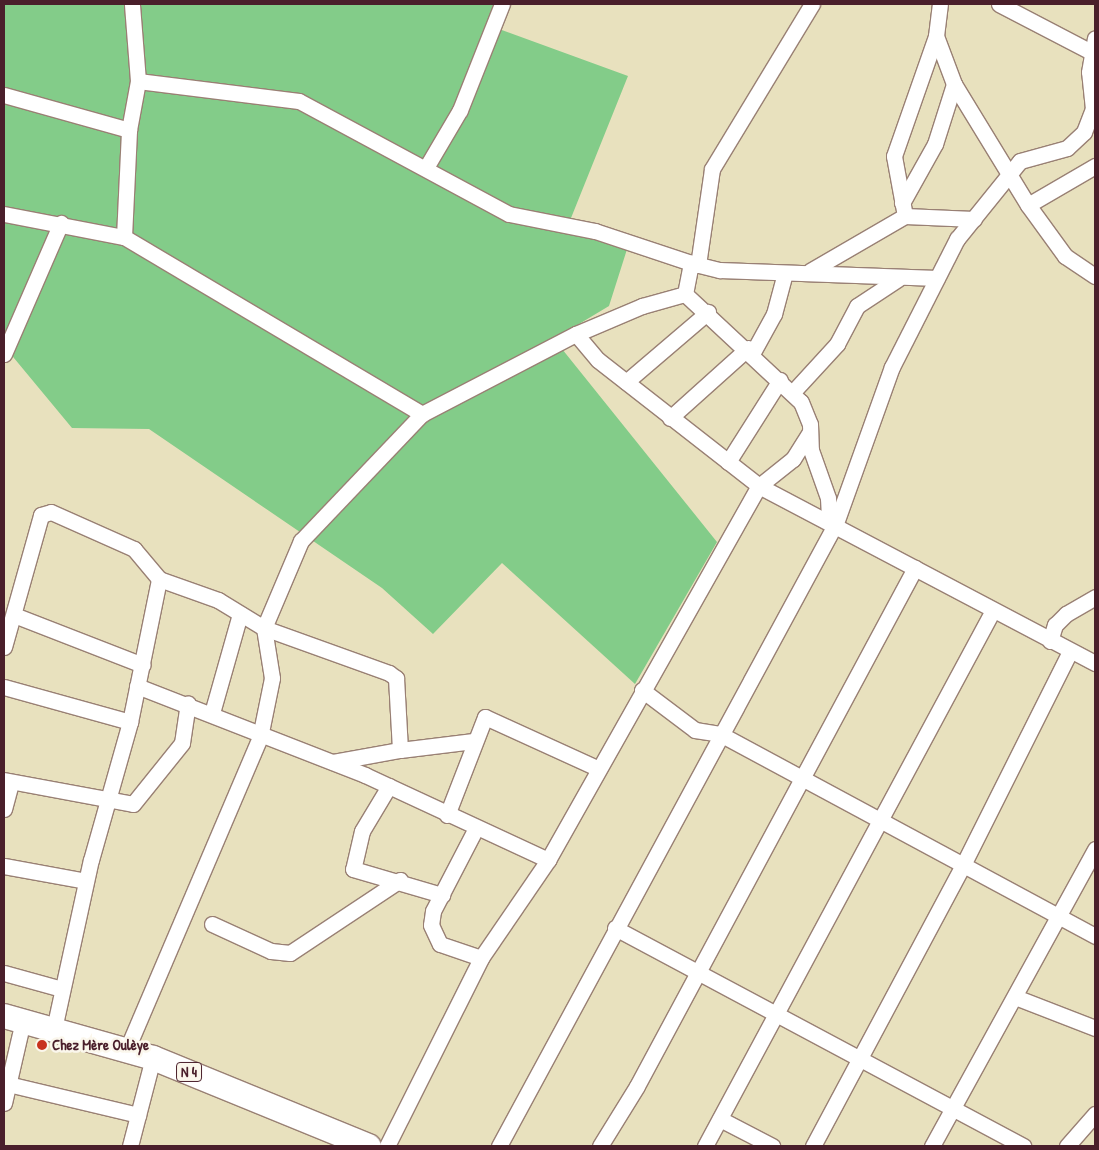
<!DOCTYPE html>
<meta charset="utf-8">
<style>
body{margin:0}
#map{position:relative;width:1099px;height:1150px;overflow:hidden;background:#e8e1be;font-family:"Patrick Hand",sans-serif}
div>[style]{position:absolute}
.green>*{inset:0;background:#83cc89}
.roads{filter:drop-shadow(1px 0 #998074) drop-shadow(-1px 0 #998074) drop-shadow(0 1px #998074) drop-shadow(0 -1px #998074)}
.street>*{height:15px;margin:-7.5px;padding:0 7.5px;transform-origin:7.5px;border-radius:7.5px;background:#fff}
.primary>*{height:24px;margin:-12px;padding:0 12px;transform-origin:12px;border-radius:12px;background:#fff}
.dots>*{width:14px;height:14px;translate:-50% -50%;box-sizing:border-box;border:2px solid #fbf7ec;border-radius:50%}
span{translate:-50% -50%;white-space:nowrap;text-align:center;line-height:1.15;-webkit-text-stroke:5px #fbf7ec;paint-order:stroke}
.shield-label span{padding:1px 4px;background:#fbf7ec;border:1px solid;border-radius:4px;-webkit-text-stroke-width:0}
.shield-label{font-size:14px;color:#4a1f2b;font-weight:700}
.poi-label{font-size:15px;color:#4a1f2b;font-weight:700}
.left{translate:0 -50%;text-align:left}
.frame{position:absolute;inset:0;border:5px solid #4a1f2b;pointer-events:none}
</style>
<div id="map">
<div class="green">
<i style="clip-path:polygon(4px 4px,496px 4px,488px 25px,628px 76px,569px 223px,629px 243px,609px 306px,554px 339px,717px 542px,635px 684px,502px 563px,433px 634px,382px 588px,149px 429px,72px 428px,4px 346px)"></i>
</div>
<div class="roads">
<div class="street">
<i style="left:999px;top:4px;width:108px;rotate:27.5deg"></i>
<i style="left:936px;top:36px;width:51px;rotate:69.4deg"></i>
<i style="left:954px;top:84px;width:142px;rotate:58.6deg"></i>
<i style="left:1028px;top:205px;width:63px;rotate:54deg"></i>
<i style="left:1065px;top:256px;width:36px;rotate:34deg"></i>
<i style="left:138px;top:81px;width:162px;rotate:7.1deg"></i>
<i style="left:299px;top:101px;width:238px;rotate:28.3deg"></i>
<i style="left:509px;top:214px;width:88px;rotate:11.2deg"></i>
<i style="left:595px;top:231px;width:101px;rotate:18.4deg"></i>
<i style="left:4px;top:95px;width:130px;rotate:15.6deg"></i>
<i style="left:427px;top:166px;width:65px;rotate:-59.5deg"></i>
<i style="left:460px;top:110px;width:114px;rotate:-68.4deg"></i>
<i style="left:902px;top:203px;width:68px;rotate:-60.8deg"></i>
<i style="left:935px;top:144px;width:63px;rotate:-72.4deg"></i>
<i style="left:1028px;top:205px;width:78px;rotate:-30.2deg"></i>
<i style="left:4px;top:214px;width:122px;rotate:10.9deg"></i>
<i style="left:124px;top:237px;width:347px;rotate:30.7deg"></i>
<i style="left:905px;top:216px;width:61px;rotate:-100.4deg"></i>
<i style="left:894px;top:156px;width:127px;rotate:-70.7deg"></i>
<i style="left:936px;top:36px;width:32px;rotate:-83deg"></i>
<i style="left:124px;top:237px;width:107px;rotate:-87.3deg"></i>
<i style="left:129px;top:130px;width:50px;rotate:-79.6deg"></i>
<i style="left:138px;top:81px;width:77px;rotate:-94.5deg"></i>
<i style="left:698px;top:265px;width:97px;rotate:-81.7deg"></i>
<i style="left:712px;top:169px;width:193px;rotate:-58.8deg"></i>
<i style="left:810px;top:271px;width:110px;rotate:-30.1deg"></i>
<i style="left:905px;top:216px;width:69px;rotate:2.5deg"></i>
<i style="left:685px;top:294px;width:158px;rotate:43deg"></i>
<i style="left:801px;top:402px;width:24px;rotate:68deg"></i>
<i style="left:810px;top:424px;width:26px;rotate:88deg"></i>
<i style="left:811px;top:450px;width:51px;rotate:70.5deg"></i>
<i style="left:828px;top:498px;width:22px;rotate:87deg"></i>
<i style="left:576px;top:334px;width:34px;rotate:50deg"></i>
<i style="left:598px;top:360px;width:204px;rotate:38deg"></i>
<i style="left:759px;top:486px;width:380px;rotate:27.8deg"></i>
<i style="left:4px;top:354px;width:143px;rotate:-66.5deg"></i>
<i style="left:752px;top:354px;width:46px;rotate:-61.2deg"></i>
<i style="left:774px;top:314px;width:42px;rotate:-75deg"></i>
<i style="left:626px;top:382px;width:108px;rotate:-40.5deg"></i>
<i style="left:792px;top:393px;width:67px;rotate:-47.4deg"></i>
<i style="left:837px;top:344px;width:43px;rotate:-62.2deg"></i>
<i style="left:857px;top:306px;width:49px;rotate:-33.4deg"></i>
<i style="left:670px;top:418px;width:105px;rotate:-41.9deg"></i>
<i style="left:728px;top:462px;width:97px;rotate:-57.6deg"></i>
<i style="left:14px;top:615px;width:138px;rotate:21.2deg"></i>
<i style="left:1050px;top:641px;width:17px;rotate:-73deg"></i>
<i style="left:1055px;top:625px;width:16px;rotate:-45deg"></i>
<i style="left:1066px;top:614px;width:34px;rotate:-30deg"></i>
<i style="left:4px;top:647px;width:137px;rotate:-74.3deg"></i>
<i style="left:41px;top:515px;width:10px;rotate:-17deg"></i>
<i style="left:51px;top:512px;width:91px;rotate:24deg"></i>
<i style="left:134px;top:549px;width:39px;rotate:50deg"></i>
<i style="left:159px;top:579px;width:63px;rotate:19.6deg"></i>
<i style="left:218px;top:600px;width:54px;rotate:31.3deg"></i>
<i style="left:264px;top:628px;width:133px;rotate:19.8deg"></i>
<i style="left:389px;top:673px;width:9px;rotate:36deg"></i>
<i style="left:396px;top:678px;width:72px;rotate:86.8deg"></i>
<i style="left:400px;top:750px;width:74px;rotate:-7deg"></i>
<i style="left:137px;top:686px;width:245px;rotate:21.3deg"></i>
<i style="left:365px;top:775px;width:202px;rotate:24.9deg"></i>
<i style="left:4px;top:687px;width:131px;rotate:15.5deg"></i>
<i style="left:642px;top:690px;width:66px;rotate:37deg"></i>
<i style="left:695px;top:730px;width:25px;rotate:9deg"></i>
<i style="left:720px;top:734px;width:426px;rotate:28.3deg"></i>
<i style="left:212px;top:713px;width:103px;rotate:-74.2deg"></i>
<i style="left:333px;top:762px;width:68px;rotate:-10.2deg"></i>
<i style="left:4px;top:780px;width:131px;rotate:10.5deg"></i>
<i style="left:133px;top:804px;width:78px;rotate:-51.2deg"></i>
<i style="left:182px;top:743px;width:40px;rotate:-81.5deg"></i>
<i style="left:389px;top:786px;width:52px;rotate:121deg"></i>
<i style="left:362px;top:831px;width:39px;rotate:103deg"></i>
<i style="left:353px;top:869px;width:93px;rotate:16.3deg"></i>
<i style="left:4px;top:809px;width:28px;rotate:-75deg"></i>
<i style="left:447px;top:815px;width:105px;rotate:-68.8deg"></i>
<i style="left:485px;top:717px;width:123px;rotate:24.5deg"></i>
<i style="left:476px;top:828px;width:93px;rotate:117.4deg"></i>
<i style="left:433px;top:911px;width:14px;rotate:98deg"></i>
<i style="left:431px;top:925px;width:21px;rotate:65deg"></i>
<i style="left:440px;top:944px;width:43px;rotate:18.9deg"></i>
<i style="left:4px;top:866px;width:83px;rotate:10.4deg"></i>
<i style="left:212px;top:924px;width:65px;rotate:24.6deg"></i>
<i style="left:271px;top:951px;width:19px;rotate:6deg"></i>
<i style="left:290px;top:953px;width:132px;rotate:-33.6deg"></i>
<i style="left:615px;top:928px;width:463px;rotate:28.1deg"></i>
<i style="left:4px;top:973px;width:60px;rotate:15.4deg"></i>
<i style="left:1015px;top:997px;width:86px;rotate:21.2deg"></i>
<i style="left:54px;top:1029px;width:173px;rotate:-77.7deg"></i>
<i style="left:91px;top:860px;width:143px;rotate:-74.2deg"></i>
<i style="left:130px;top:722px;width:146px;rotate:-78.5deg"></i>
<i style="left:127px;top:1049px;width:339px;rotate:-66.9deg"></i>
<i style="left:260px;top:737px;width:60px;rotate:-78.5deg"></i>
<i style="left:272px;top:678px;width:51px;rotate:-99.1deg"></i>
<i style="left:264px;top:628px;width:95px;rotate:-67deg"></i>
<i style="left:301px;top:541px;width:175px;rotate:-46.4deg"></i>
<i style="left:422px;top:414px;width:174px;rotate:-27.5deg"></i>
<i style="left:576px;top:334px;width:72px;rotate:-23deg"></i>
<i style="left:642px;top:306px;width:45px;rotate:-15.6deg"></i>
<i style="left:685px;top:294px;width:32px;rotate:-79deg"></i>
<i style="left:691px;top:263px;width:30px;rotate:14deg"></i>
<i style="left:720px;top:270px;width:217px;rotate:2.1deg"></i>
<i style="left:8px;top:1084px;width:134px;rotate:13.4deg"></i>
<i style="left:4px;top:1103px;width:84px;rotate:-77deg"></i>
<i style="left:720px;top:1119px;width:59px;rotate:27.4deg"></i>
<i style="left:130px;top:1146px;width:91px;rotate:-75.4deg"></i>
<i style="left:387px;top:1146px;width:210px;rotate:-63.4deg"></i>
<i style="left:481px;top:958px;width:119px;rotate:-55.6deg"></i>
<i style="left:548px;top:860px;width:429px;rotate:-60.6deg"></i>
<i style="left:759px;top:486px;width:43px;rotate:-38.5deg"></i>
<i style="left:793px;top:459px;width:32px;rotate:-58deg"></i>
<i style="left:499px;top:1146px;width:708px;rotate:-61.59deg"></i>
<i style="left:836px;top:523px;width:166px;rotate:-70.3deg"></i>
<i style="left:892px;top:367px;width:144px;rotate:-63.1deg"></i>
<i style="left:957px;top:239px;width:100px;rotate:-51.1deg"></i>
<i style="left:1020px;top:161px;width:49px;rotate:-15.5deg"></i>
<i style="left:1067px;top:148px;width:23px;rotate:-43deg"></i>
<i style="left:1084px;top:132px;width:25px;rotate:-69deg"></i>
<i style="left:1093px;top:109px;width:37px;rotate:-96deg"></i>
<i style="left:1089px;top:72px;width:34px;rotate:-80deg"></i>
<i style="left:600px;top:1146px;width:70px;rotate:-58.3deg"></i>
<i style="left:637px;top:1086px;width:588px;rotate:-61.78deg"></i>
<i style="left:705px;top:1146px;width:606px;rotate:-61.74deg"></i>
<i style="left:813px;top:1146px;width:319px;rotate:-61.9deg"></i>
<i style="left:963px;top:865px;width:239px;rotate:-63.4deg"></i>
<i style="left:932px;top:1146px;width:339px;rotate:-61.2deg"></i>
<i style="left:1067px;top:1146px;width:43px;rotate:-48.8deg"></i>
</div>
<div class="primary">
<i style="left:4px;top:1016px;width:155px;rotate:15.7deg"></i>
<i style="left:153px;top:1058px;width:233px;rotate:22.2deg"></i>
</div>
</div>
<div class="dots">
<i style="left:42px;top:1045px;background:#c8321e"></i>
</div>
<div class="shield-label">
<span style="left:189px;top:1072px">N 4</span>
</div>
<div class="poi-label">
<span class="left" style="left:52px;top:1045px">Chez Mère Oulèye</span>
</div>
<div class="frame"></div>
</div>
